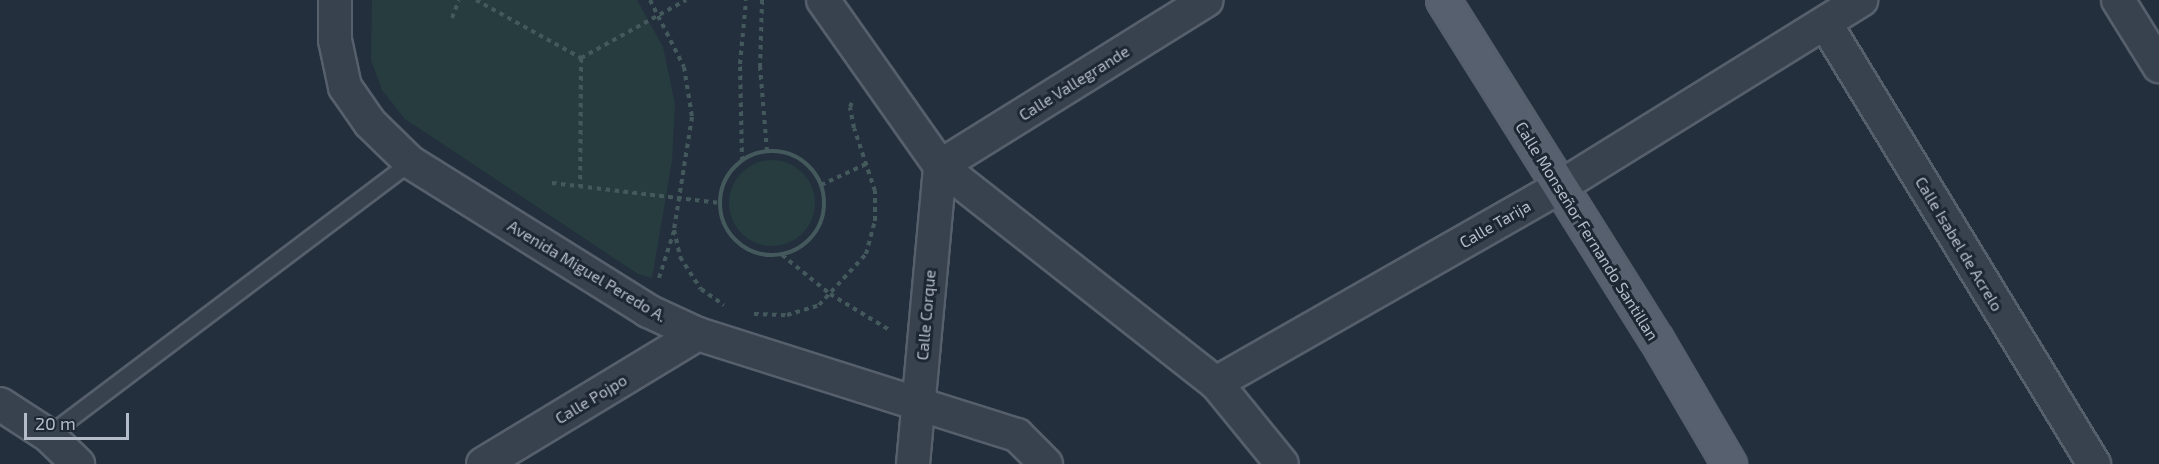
<!DOCTYPE html>
<meta charset="utf-8">
<style>
body{margin:0}
#map{position:relative;width:2159px;height:464px;overflow:hidden;background:#242f3e;font-family:"Exo 2",sans-serif}
div>[style]{position:absolute}
.green>*{inset:0;background:#263c3f}
.round{border-radius:50%}
.path>*{height:4px;margin-top:-2px;transform-origin:0;background:repeating-linear-gradient(90deg,#44595c 0 4.5px,transparent 0 9px)}
.path>.ring{margin:-2px;padding:0;box-sizing:content-box;background:none;border:4px solid #44595c;border-radius:50%}
.roads{filter:drop-shadow(2px 0 #565f6c) drop-shadow(-2px 0 #565f6c) drop-shadow(0 2px #565f6c) drop-shadow(0 -2px #565f6c)}
.service>*{height:15px;margin:-7.5px;padding:0 7.5px;transform-origin:7.5px;border-radius:7.5px;background:#38414e}
.minor>*{height:32px;margin:-16px;padding:0 16px;transform-origin:16px;border-radius:16px;background:#38414e}
.primary>*{height:33px;margin:-16.5px;padding:0 16.5px;transform-origin:16.5px;border-radius:16.5px;background:#56606e}
span{translate:-50% -50%;white-space:nowrap;text-align:center;line-height:1.15;-webkit-text-stroke:6px #1d2633;paint-order:stroke}
.street-label{font-size:16px;color:#b4bcc9}
.scale{position:absolute;left:24px;top:413px;width:105px;height:27px;box-sizing:border-box;border:3px solid #b4bcc9;border-top:0;padding-left:8px;font-size:18px;line-height:21px;white-space:nowrap;color:#b4bcc9;-webkit-text-stroke:4px #1d2633;paint-order:stroke}
</style>
<div id="map">
<div class="green">
<i style="clip-path:polygon(372px 0,637px 0,663px 47px,675px 104px,672px 161px,652px 278px,638px 274px,405px 119px,382px 90px,371px 60px)"></i>
<i class="round" style="left:729px;top:160px;width:86px;height:86px"></i>
</div>
<div class="path">
<i style="left:476px;top:0;width:120px;rotate:28.9deg"></i>
<i style="left:581px;top:58px;width:129px;rotate:90.4deg"></i>
<i style="left:650px;top:0;width:75px;rotate:63.1deg"></i>
<i style="left:684px;top:67px;width:51px;rotate:80.9deg"></i>
<i style="left:692px;top:117px;width:114px;rotate:99.1deg"></i>
<i style="left:674px;top:230px;width:28px;rotate:77deg"></i>
<i style="left:680px;top:257px;width:38px;rotate:57deg"></i>
<i style="left:701px;top:289px;width:28px;rotate:35deg"></i>
<i style="left:762px;top:0;width:66px;rotate:91.7deg"></i>
<i style="left:760px;top:66px;width:85px;rotate:85.3deg"></i>
<i style="left:452px;top:18px;width:19px;rotate:-69deg"></i>
<i style="left:581px;top:58px;width:120px;rotate:-28.9deg"></i>
<i class="ring" style="left:720px;top:151px;width:100px;height:100px"></i>
<i style="left:742px;top:161px;width:97px;rotate:-91.2deg"></i>
<i style="left:740px;top:64px;width:64px;rotate:-84.6deg"></i>
<i style="left:552px;top:183px;width:169px;rotate:6.8deg"></i>
<i style="left:821px;top:185px;width:50px;rotate:-25deg"></i>
<i style="left:782px;top:255px;width:62px;rotate:39.1deg"></i>
<i style="left:830px;top:294px;width:71px;rotate:31.2deg"></i>
<i style="left:659px;top:278px;width:49px;rotate:-72.3deg"></i>
<i style="left:754px;top:314px;width:33px;rotate:2deg"></i>
<i style="left:787px;top:315px;width:34px;rotate:-17deg"></i>
<i style="left:819px;top:305px;width:69px;rotate:-47.3deg"></i>
<i style="left:866px;top:254px;width:34px;rotate:-75deg"></i>
<i style="left:875px;top:221px;width:30px;rotate:-90deg"></i>
<i style="left:875px;top:191px;width:66px;rotate:-108.4deg"></i>
<i style="left:854px;top:128px;width:21px;rotate:-101deg"></i>
<i style="left:850px;top:107px;width:8px;rotate:-67deg"></i>
</div>
<div class="roads">
<div class="service">
<i style="left:48px;top:435px;width:453px;rotate:-37deg"></i>
</div>
<div class="minor">
<i style="left:335px;top:0;width:40px;rotate:90deg"></i>
<i style="left:335px;top:40px;width:48px;rotate:78deg"></i>
<i style="left:345px;top:87px;width:44px;rotate:55.2deg"></i>
<i style="left:370px;top:123px;width:56px;rotate:44.3deg"></i>
<i style="left:410px;top:162px;width:281px;rotate:32deg"></i>
<i style="left:648px;top:311px;width:55px;rotate:24.7deg"></i>
<i style="left:698px;top:334px;width:335px;rotate:17.6deg"></i>
<i style="left:1017px;top:435px;width:41px;rotate:45deg"></i>
<i style="left:823px;top:0;width:203px;rotate:54.8deg"></i>
<i style="left:940px;top:166px;width:351px;rotate:38.2deg"></i>
<i style="left:1216px;top:383px;width:104px;rotate:50.8deg"></i>
<i style="left:2118px;top:0;width:78px;rotate:58.2deg"></i>
<i style="left:1825px;top:23px;width:517px;rotate:58.62deg"></i>
<i style="left:940px;top:166px;width:314px;rotate:-31.9deg"></i>
<i style="left:1216px;top:383px;width:394px;rotate:-29.7deg"></i>
<i style="left:1558px;top:188px;width:357px;rotate:-31.8deg"></i>
<i style="left:0;top:404px;width:57px;rotate:32.9deg"></i>
<i style="left:48px;top:435px;width:42px;rotate:44deg"></i>
<i style="left:483px;top:464px;width:251px;rotate:-31.2deg"></i>
<i style="left:913px;top:464px;width:299px;rotate:-84.8deg"></i>
</div>
<div class="primary">
<i style="left:1443px;top:0;width:400px;rotate:57.9deg"></i>
<i style="left:1656px;top:339px;width:145px;rotate:59.7deg"></i>
</div>
</div>
<div class="street-label">
<span style="left:1074px;top:83px;rotate:-32deg">Calle Vallegrande</span>
<span style="left:1495px;top:224px;rotate:-30deg">Calle Tarija</span>
<span style="left:1587px;top:231px;rotate:58deg">Calle Monseñor Fernando Santillan</span>
<span style="left:1959px;top:244px;rotate:59deg">Calle Isabel de Acrelo</span>
<span style="left:587px;top:271px;rotate:31deg">Avenida Miguel Peredo A.</span>
<span style="left:926px;top:315px;rotate:-85deg">Calle Corque</span>
<span style="left:591px;top:399px;rotate:-31deg">Calle Pojpo</span>
</div>
<div class="scale">20 m</div>
</div>
